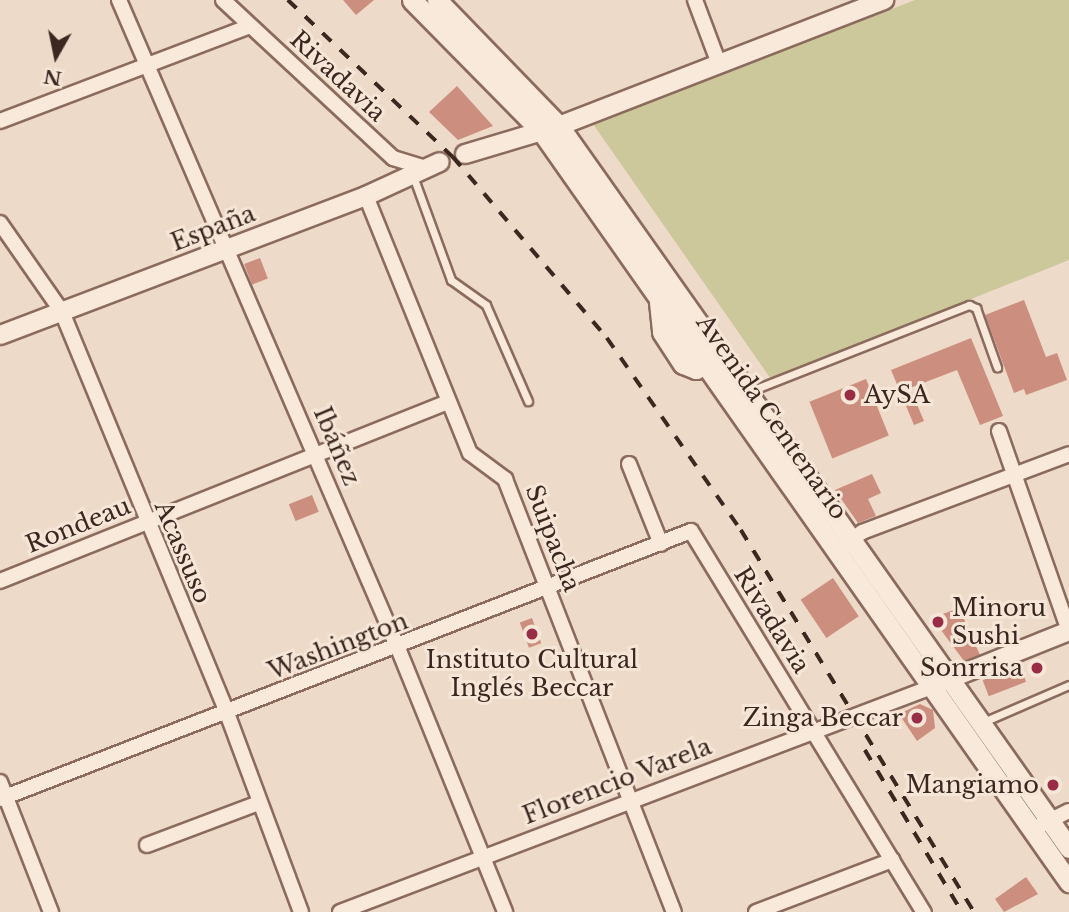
<!DOCTYPE html>
<meta charset="utf-8">
<style>
body{margin:0}
#map{position:relative;width:1069px;height:912px;overflow:hidden;background:#eedac8;font-family:"Libre Baskerville",serif}
div>[style]{position:absolute}
.green>*{inset:0;background:#ccc89b}
.building>*{inset:0;background:#cc8e7e;transform-origin:0 0}
.roads{filter:drop-shadow(2px 0 #8a6b5d) drop-shadow(-2px 0 #8a6b5d) drop-shadow(0 2px #8a6b5d) drop-shadow(0 -2px #8a6b5d)}
.service>*{height:7px;margin:-3.5px;padding:0 3.5px;transform-origin:3.5px;border-radius:3.5px;background:#f9e9db}
.minor>*{height:14px;margin:-7px;padding:0 7px;transform-origin:7px;border-radius:7px;background:#f9e9db}
.tertiary>*{height:18px;margin:-9px;padding:0 9px;transform-origin:9px;border-radius:9px;background:#f9e9db}
.secondary>*{height:19px;margin:-9.5px;padding:0 9.5px;transform-origin:9.5px;border-radius:9.5px;background:#f9e9db}
.rail>*{height:3.5px;margin-top:-1.75px;transform-origin:0;background:repeating-linear-gradient(90deg,#3b2720 0 12px,transparent 0 24px)}
.dots>*{width:19px;height:19px;translate:-50% -50%;box-sizing:border-box;border:4px solid #f5e6d7;border-radius:50%}
span{translate:-50% -50%;white-space:nowrap;text-align:center;line-height:1.15;-webkit-text-stroke:6px #f5e6d7;paint-order:stroke}
.street-label{font-size:24px;color:#3b2720}
.poi-label{font-size:24px;color:#3b2720}
.left{translate:0 -50%;text-align:left}
.right{translate:-100% -50%;text-align:right}
.north{position:absolute;left:21px;top:21px;width:70px;height:70px;-webkit-text-stroke:5px #f5e6d7;paint-order:stroke;rotate:189deg;font-size:19px;font-weight:700;line-height:28px;text-align:center;color:#3b2720}
.north::after{content:'';display:block;margin:auto;width:24px;height:32px;background:#3b2720;clip-path:polygon(50% 0,100% 100%,50% 72%,0 100%)}
</style>
<div id="map">
<div class="green">
<i style="clip-path:polygon(915px 0,1069px 0,1069px 260px,771px 379px,593px 124px)"></i>
</div>
<div class="building">
<i style="clip-path:polygon(343px 0,374px 0,356px 15px)"></i>
<i style="clip-path:polygon(457px 86px,493px 126px,458px 140px,429px 112px)"></i>
<i style="left:260px;top:258px;width:22px;height:17px;rotate:69deg"></i>
<i style="clip-path:polygon(1024px 300px,1046px 357px,1057px 353px,1067px 380px,1026px 395px,1024px 389px,1014px 393px,985px 315px)"></i>
<i style="clip-path:polygon(971px 338px,1003px 416px,980px 425px,957px 370px,910px 388px,924px 421px,914px 425px,891px 370px)"></i>
<i style="left:866px;top:379px;width:61px;height:61px;rotate:68deg"></i>
<i style="clip-path:polygon(872px 474px,881px 493px,868px 499px,876px 516px,858px 523px,835px 490px)"></i>
<i style="left:312px;top:495px;width:18px;height:25px;rotate:68deg"></i>
<i style="left:833px;top:578px;width:46px;height:39px;rotate:56deg"></i>
<i style="clip-path:polygon(959px 608px,980px 655px,964px 661px,932px 618px)"></i>
<i style="left:532px;top:618px;width:27px;height:13px;rotate:70deg"></i>
<i style="left:1020px;top:666px;width:17px;height:40px;rotate:69deg"></i>
<i style="clip-path:polygon(920px 704px,933px 710px,935px 728px,917px 741px,899px 714px)"></i>
<i style="clip-path:polygon(1026px 877px,1038px 894px,1004px 912px,995px 899px)"></i>
</div>
<div class="roads">
<div class="service">
<i style="left:413px;top:176px;width:111px;rotate:69.9deg"></i>
<i style="left:451px;top:280px;width:43px;rotate:35.5deg"></i>
<i style="left:486px;top:305px;width:105px;rotate:66.4deg"></i>
<i style="left:748px;top:392px;width:238px;rotate:-21.5deg"></i>
<i style="left:969px;top:305px;width:8px;rotate:23deg"></i>
<i style="left:976px;top:308px;width:63px;rotate:70.4deg"></i>
<i style="left:981px;top:723px;width:96px;rotate:-23.4deg"></i>
</div>
<div class="minor">
<i style="left:119px;top:0;width:706px;rotate:66.71deg"></i>
<i style="left:398px;top:648px;width:285px;rotate:67.9deg"></i>
<i style="left:223px;top:0;width:232px;rotate:42.9deg"></i>
<i style="left:393px;top:158px;width:30px;rotate:17deg"></i>
<i style="left:695px;top:0;width:68px;rotate:69.4deg"></i>
<i style="left:0;top:121px;width:267px;rotate:-20.8deg"></i>
<i style="left:366px;top:196px;width:277px;rotate:68deg"></i>
<i style="left:470px;top:453px;width:44px;rotate:36.6deg"></i>
<i style="left:505px;top:479px;width:465px;rotate:68.7deg"></i>
<i style="left:0;top:223px;width:108px;rotate:55.1deg"></i>
<i style="left:62px;top:312px;width:434px;rotate:67.6deg"></i>
<i style="left:227px;top:713px;width:212px;rotate:69.6deg"></i>
<i style="left:999px;top:431px;width:212px;rotate:70.7deg"></i>
<i style="left:629px;top:464px;width:86px;rotate:68.2deg"></i>
<i style="left:843px;top:546px;width:24px;rotate:-36deg"></i>
<i style="left:862px;top:532px;width:221px;rotate:-20.6deg"></i>
<i style="left:0;top:581px;width:482px;rotate:-21.8deg"></i>
<i style="left:0;top:782px;width:140px;rotate:68.6deg"></i>
<i style="left:0;top:799px;width:741px;rotate:-21.2deg"></i>
<i style="left:691px;top:531px;width:447px;rotate:58.6deg"></i>
<i style="left:1033px;top:829px;width:40px;rotate:-26.6deg"></i>
<i style="left:147px;top:845px;width:120px;rotate:-20.6deg"></i>
<i style="left:340px;top:912px;width:636px;rotate:-20.83deg"></i>
<i style="left:756px;top:912px;width:146px;rotate:-20.9deg"></i>
</div>
<div class="tertiary">
<i style="left:465px;top:154px;width:98px;rotate:-16.6deg"></i>
<i style="left:559px;top:126px;width:349px;rotate:-21.2deg"></i>
<i style="left:0;top:335px;width:392px;rotate:-20.8deg"></i>
<i style="left:366px;top:196px;width:81px;rotate:-24.7deg"></i>
<i style="left:937px;top:684px;width:142px;rotate:-21.9deg"></i>
</div>
<div class="secondary">
<i style="left:412px;top:0;width:185px;rotate:45.4deg"></i>
<i style="left:542px;top:132px;width:917px;rotate:54.91deg"></i>
<i style="left:437px;top:0;width:175px;rotate:45.9deg"></i>
<i style="left:559px;top:126px;width:884px;rotate:54.76deg"></i>
<i style="left:659px;top:302px;width:30px;rotate:84deg"></i>
<i style="left:662px;top:332px;width:38px;rotate:57deg"></i>
<i style="left:683px;top:364px;width:14px;rotate:21deg"></i>
<i style="left:696px;top:369px;width:21px;rotate:-35deg"></i>
</div>
</div>
<div class="rail">
<i style="left:288px;top:0;width:228px;rotate:43.6deg"></i>
<i style="left:453px;top:157px;width:238px;rotate:49.6deg"></i>
<i style="left:607px;top:338px;width:234px;rotate:55.1deg"></i>
<i style="left:741px;top:530px;width:447px;rotate:58.6deg"></i>
<i style="left:865px;top:750px;width:189px;rotate:59.1deg"></i>
</div>
<div class="dots">
<i style="left:850px;top:395px;background:#982d45"></i>
<i style="left:938px;top:622px;background:#982d45"></i>
<i style="left:532px;top:634px;background:#982d45"></i>
<i style="left:1037px;top:668px;background:#982d45"></i>
<i style="left:917px;top:718px;background:#982d45"></i>
<i style="left:1053px;top:785px;background:#982d45"></i>
</div>
<div class="street-label">
<span style="left:338px;top:76px;rotate:43deg">Rivadavia</span>
<span style="left:213px;top:228px;rotate:-21deg">España</span>
<span style="left:772px;top:417px;rotate:55deg">Avenida Centenario</span>
<span style="left:337px;top:446px;rotate:67deg">Ibáñez</span>
<span style="left:78px;top:525px;rotate:-22deg">Rondeau</span>
<span style="left:553px;top:538px;rotate:69deg">Suipacha</span>
<span style="left:183px;top:552px;rotate:67deg">Acassuso</span>
<span style="left:772px;top:620px;rotate:58deg">Rivadavia</span>
<span style="left:338px;top:646px;rotate:-21deg">Washington</span>
<span style="left:617px;top:781px;rotate:-21deg">Florencio Varela</span>
</div>
<div class="poi-label">
<span class="left" style="left:864px;top:395px">AySA</span>
<span class="left" style="left:952px;top:622px">Minoru<br>Sushi</span>
<span style="left:532px;top:674px">Instituto Cultural<br>Inglés Beccar</span>
<span class="right" style="left:1023px;top:668px">Sonrrisa</span>
<span class="right" style="left:903px;top:718px">Zinga Beccar</span>
<span class="right" style="left:1039px;top:785px">Mangiamo</span>
</div>
<div class="north">N</div>
</div>
